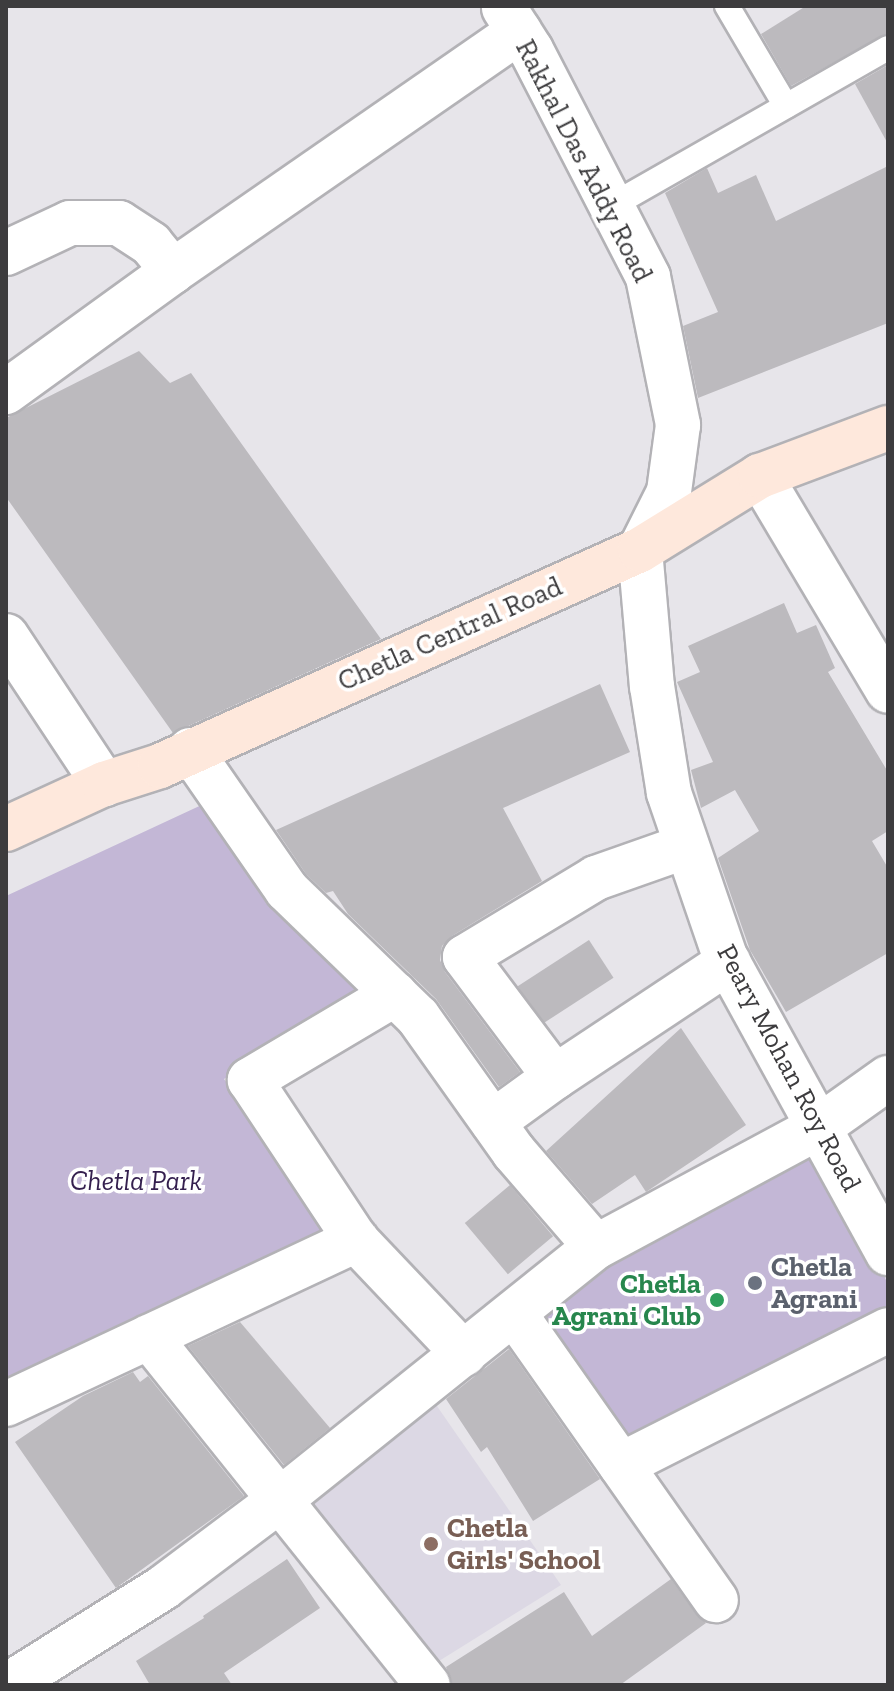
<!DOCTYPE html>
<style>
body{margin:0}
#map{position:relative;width:894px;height:1691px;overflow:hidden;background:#e7e5ea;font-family:"Zilla Slab",serif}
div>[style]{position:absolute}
.built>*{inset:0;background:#dcd8e4}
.green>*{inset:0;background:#c3b7d6}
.building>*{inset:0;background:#bcbabe;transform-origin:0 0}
.roads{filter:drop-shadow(2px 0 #b3b2b6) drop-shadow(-2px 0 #b3b2b6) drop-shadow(0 2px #b3b2b6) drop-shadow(0 -2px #b3b2b6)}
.service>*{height:24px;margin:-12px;padding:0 12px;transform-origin:12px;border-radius:12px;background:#fff}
.minor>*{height:44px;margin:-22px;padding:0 22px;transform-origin:22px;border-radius:22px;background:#fff}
.tertiary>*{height:44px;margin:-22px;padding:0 22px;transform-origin:22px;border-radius:22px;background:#fff}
.secondary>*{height:44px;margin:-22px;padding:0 22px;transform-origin:22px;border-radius:22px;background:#fee8dc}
.dots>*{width:22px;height:22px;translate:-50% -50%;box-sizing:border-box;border:4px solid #fff;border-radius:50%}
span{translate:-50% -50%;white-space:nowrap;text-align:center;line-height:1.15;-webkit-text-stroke:7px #fff;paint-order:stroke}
.street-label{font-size:28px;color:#3d3c3e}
.park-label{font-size:28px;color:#341f4e;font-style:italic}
.worship-label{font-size:28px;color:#5b616d;font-weight:700}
.left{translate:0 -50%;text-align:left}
.leisure-label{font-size:28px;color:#27864d;font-weight:700}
.right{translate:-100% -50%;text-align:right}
.education-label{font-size:28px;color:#785e54;font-weight:700}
.frame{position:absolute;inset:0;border:8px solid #3d3c3e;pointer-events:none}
</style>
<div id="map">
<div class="built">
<i style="clip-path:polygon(430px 1396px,561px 1585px,431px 1666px,296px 1503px)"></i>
</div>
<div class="green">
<i style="clip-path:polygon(208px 802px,366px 985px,224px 1079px,338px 1232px,6px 1391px,6px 896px)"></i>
<i style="clip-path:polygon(815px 1139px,888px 1284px,888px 1316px,621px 1451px,527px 1315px,606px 1253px)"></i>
</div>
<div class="building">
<i style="clip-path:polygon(806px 6px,888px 6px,888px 33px,791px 86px,761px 34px)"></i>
<i style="clip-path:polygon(888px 65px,888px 144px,855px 84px)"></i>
<i style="clip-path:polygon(888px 166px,888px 323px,698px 398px,683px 326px,718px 312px,665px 193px,707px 168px,718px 193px,756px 175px,776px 221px)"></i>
<i style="clip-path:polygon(139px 351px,170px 383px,191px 373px,381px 639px,173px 733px,6px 497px,6px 418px)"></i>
<i style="clip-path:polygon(784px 603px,797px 633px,816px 625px,835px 668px,828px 672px,888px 772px,888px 831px,872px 841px,888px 868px,888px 953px,786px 1012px,750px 950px,718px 858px,759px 831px,735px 790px,701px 808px,691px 770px,713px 762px,677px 682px,700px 672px,688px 646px)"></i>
<i style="clip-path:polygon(600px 684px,630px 752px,503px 808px,542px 881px,452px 936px,442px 946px,440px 960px,445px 972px,520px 1072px,499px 1087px,436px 999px,348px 914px,333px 891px,326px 893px,306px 874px,276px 830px)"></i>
<i style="left:589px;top:940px;width:45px;height:85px;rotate:57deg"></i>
<i style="clip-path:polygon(681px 1028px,746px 1125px,646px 1192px,635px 1175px,592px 1204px,546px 1151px)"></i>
<i style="left:510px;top:1185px;width:67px;height:59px;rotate:50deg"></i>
<i style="clip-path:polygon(240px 1322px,330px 1428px,284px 1465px,188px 1346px)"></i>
<i style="clip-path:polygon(509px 1349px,600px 1479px,533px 1521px,487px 1447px,481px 1452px,446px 1399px)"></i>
<i style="clip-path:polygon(133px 1372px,140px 1382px,148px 1376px,244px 1496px,116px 1588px,15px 1442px,83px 1396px)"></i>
<i style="clip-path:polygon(287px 1559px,320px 1608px,224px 1673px,232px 1685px,150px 1685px,136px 1661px,204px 1618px,203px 1616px)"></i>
<i style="clip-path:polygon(671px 1579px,696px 1614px,706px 1623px,620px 1685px,452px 1685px,446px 1667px,564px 1592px,592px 1636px)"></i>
</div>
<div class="roads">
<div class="service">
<i style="left:727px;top:6px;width:116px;rotate:59.5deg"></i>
<i style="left:611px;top:206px;width:319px;rotate:-29.7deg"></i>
</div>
<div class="minor">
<i style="left:504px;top:8px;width:50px;rotate:57.3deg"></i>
<i style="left:531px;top:50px;width:255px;rotate:62.7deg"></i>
<i style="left:648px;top:277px;width:151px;rotate:78.5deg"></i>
<i style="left:678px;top:425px;width:68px;rotate:97.7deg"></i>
<i style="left:669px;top:492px;width:65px;rotate:116.6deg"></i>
<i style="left:6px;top:253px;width:71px;rotate:-25.1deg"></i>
<i style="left:70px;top:223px;width:49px"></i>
<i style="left:119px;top:223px;width:38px;rotate:33deg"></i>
<i style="left:151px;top:244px;width:35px;rotate:51deg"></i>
<i style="left:6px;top:392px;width:206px;rotate:-35.9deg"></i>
<i style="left:173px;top:271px;width:421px;rotate:-34.7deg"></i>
<i style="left:760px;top:476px;width:250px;rotate:59.2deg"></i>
<i style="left:6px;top:636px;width:178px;rotate:56.5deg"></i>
<i style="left:190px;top:750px;width:170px;rotate:55.3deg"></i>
<i style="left:287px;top:890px;width:182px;rotate:44.1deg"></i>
<i style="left:418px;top:1017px;width:166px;rotate:54.6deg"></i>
<i style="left:514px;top:1152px;width:125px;rotate:49.2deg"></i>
<i style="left:395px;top:994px;width:169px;rotate:149.3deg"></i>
<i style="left:250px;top:1080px;width:192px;rotate:56.5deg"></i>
<i style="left:356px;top:1240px;width:157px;rotate:46.5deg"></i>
<i style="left:555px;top:1077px;width:150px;rotate:-126.9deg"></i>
<i style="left:465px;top:957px;width:153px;rotate:-31.1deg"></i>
<i style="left:596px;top:878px;width:96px;rotate:-19.4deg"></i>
<i style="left:493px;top:1122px;width:77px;rotate:-36deg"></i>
<i style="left:555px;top:1077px;width:208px;rotate:-33.6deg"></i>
<i style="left:514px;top:1313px;width:351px;rotate:54.9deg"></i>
<i style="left:149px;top:1337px;width:446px;rotate:51.3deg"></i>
<i style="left:6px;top:1404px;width:387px;rotate:-25.1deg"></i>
<i style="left:621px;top:1465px;width:299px;rotate:-26.8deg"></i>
<i style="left:8px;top:1685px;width:184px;rotate:-32.1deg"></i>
<i style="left:164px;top:1587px;width:146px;rotate:-36.9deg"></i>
<i style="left:281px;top:1499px;width:403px;rotate:-38.7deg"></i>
<i style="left:596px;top:1247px;width:253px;rotate:-28.3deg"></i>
<i style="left:819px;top:1127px;width:85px;rotate:-35.4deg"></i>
</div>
<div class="tertiary">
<i style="left:640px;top:550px;width:137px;rotate:85deg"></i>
<i style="left:652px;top:686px;width:108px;rotate:81deg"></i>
<i style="left:669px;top:793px;width:173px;rotate:71.1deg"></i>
<i style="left:725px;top:957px;width:338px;rotate:61.2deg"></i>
</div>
<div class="secondary">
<i style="left:6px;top:829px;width:108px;rotate:-24.7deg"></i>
<i style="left:104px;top:784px;width:59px;rotate:-17.8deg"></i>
<i style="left:160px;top:766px;width:526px;rotate:-24.23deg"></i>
<i style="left:640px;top:550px;width:141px;rotate:-31.7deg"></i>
<i style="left:760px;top:476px;width:137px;rotate:-20.6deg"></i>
</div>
</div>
<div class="dots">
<i style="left:755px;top:1283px;background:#6b7280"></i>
<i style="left:717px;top:1300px;background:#2e9e5b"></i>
<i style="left:431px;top:1544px;background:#8d6e63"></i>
</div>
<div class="street-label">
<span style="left:584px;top:161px;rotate:63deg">Rakhal Das Addy Road</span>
<span style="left:450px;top:634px;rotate:-24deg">Chetla Central Road</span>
<span style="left:789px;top:1068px;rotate:62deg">Peary Mohan Roy Road</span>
</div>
<div class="park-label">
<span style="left:136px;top:1181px">Chetla Park</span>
</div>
<div class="worship-label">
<span class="left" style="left:771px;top:1283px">Chetla<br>Agrani</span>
</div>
<div class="leisure-label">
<span class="right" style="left:701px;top:1300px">Chetla<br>Agrani Club</span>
</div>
<div class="education-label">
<span class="left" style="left:447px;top:1544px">Chetla<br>Girls' School</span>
</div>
<div class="frame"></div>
</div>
